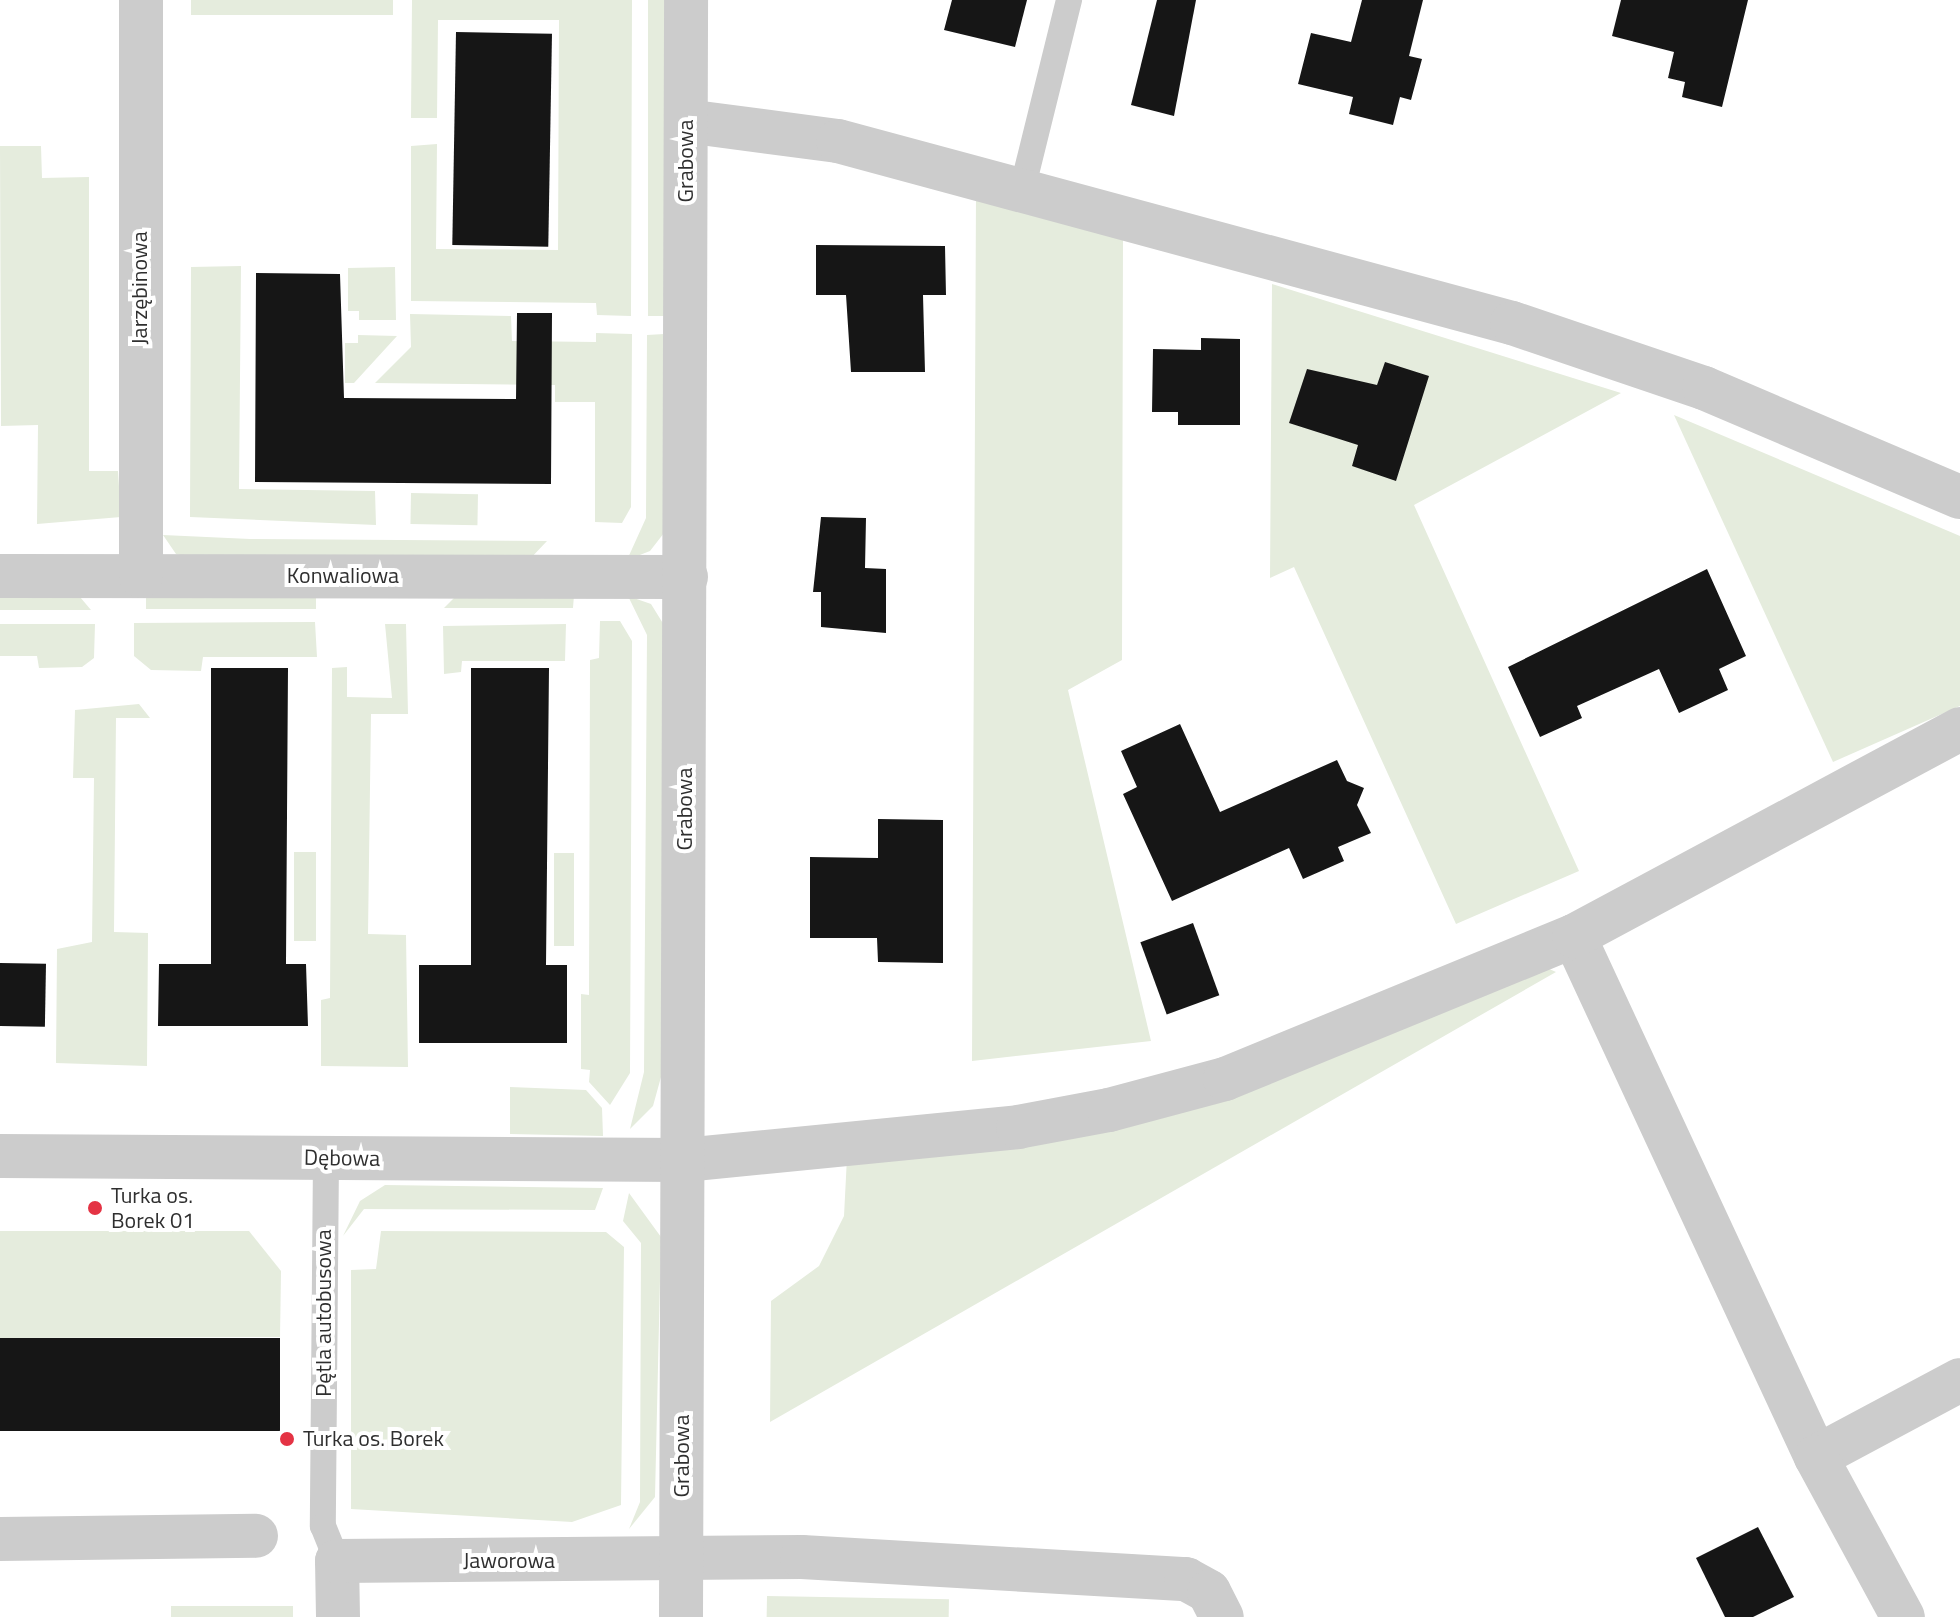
<!DOCTYPE html>
<meta charset="utf-8">
<style>
body{margin:0}
#map{position:relative;width:1960px;height:1617px;overflow:hidden;background:#fff;font-family:"Titillium Web",sans-serif}
div>[style]{position:absolute}
.green>*{inset:0;background:#e5ecdd;transform-origin:0 0}
.building>*{inset:0;background:#161616;transform-origin:0 0}
.service>*{height:26px;margin:-13px;padding:0 13px;transform-origin:13px;border-radius:13px;background:#ccc}
.minor>*{height:44px;margin:-22px;padding:0 22px;transform-origin:22px;border-radius:22px;background:#ccc}
.dots>*{width:22px;height:22px;translate:-50% -50%;box-sizing:border-box;border:4px solid #fff;border-radius:50%}
span{translate:-50% -50%;white-space:nowrap;text-align:center;line-height:1.15;-webkit-text-stroke:8px #fff;paint-order:stroke}
.street-label{font-size:22px;color:#2f2f2f}
.poi-label{font-size:22px;color:#2f2f2f}
.left{translate:0 -50%;text-align:left}
</style>
<div id="map">
<div class="green">
<i style="left:191px;top:0;width:202px;height:15px"></i>
<i style="clip-path:polygon(412px 0,632px 0,631px 316px,597px 315px,596px 303px,411px 301px,411px 146px,437px 144px,436px 249px,558px 250px,559px 20px,438px 20px,437px 118px,411px 118px)"></i>
<i style="left:648px;top:0;width:17px;height:316px"></i>
<i style="clip-path:polygon(0 146px,41px 146px,42px 178px,89px 177px,89px 471px,118px 471px,121px 517px,37px 524px,38px 425px,1px 426px)"></i>
<i style="clip-path:polygon(976px 193px,1123px 237px,1122px 660px,1068px 690px,1151px 1041px,972px 1061px)"></i>
<i style="clip-path:polygon(241px 266px,239px 489px,375px 491px,376px 525px,190px 517px,191px 267px)"></i>
<i style="clip-path:polygon(395px 267px,396px 320px,359px 320px,359px 311px,348px 311px,348px 268px)"></i>
<i style="clip-path:polygon(1272px 284px,1621px 393px,1414px 505px,1579px 871px,1456px 924px,1294px 567px,1270px 578px)"></i>
<i style="clip-path:polygon(410px 314px,511px 316px,512px 341px,596px 342px,596px 333px,632px 334px,631px 507px,622px 523px,595px 522px,595px 402px,555px 402px,555px 385px,375px 383px,411px 347px)"></i>
<i style="clip-path:polygon(664px 334px,664px 533px,650px 551px,627px 560px,646px 518px,647px 335px)"></i>
<i style="clip-path:polygon(358px 335px,397px 336px,354px 383px,345px 383px,345px 343px,358px 343px)"></i>
<i style="clip-path:polygon(1674px 415px,1960px 536px,1960px 706px,1833px 762px)"></i>
<i style="left:411px;top:493px;width:67px;height:31px;rotate:1deg"></i>
<i style="clip-path:polygon(163px 535px,250px 539px,547px 541px,529px 560px,202px 559px,176px 554px)"></i>
<i style="clip-path:polygon(0 594px,80px 597px,91px 610px,0 610px)"></i>
<i style="clip-path:polygon(574px 595px,573px 608px,444px 608px,456px 596px)"></i>
<i style="left:146px;top:596px;width:170px;height:13px"></i>
<i style="clip-path:polygon(628px 596px,651px 604px,664px 625px,661px 1077px,653px 1106px,630px 1129px,644px 1072px,647px 635px)"></i>
<i style="clip-path:polygon(600px 621px,620px 621px,632px 641px,630px 1073px,610px 1105px,589px 1082px,590px 1070px,581px 1069px,581px 994px,589px 995px,590px 660px,599px 658px)"></i>
<i style="clip-path:polygon(315px 622px,317px 657px,203px 657px,201px 671px,151px 670px,134px 656px,134px 623px)"></i>
<i style="clip-path:polygon(0 624px,95px 624px,94px 658px,82px 667px,39px 668px,37px 656px,0 656px)"></i>
<i style="clip-path:polygon(385px 624px,406px 624px,408px 714px,371px 714px,368px 934px,406px 935px,408px 1067px,321px 1066px,321px 1000px,330px 998px,332px 668px,347px 667px,347px 697px,392px 698px)"></i>
<i style="clip-path:polygon(566px 624px,565px 661px,462px 661px,461px 672px,444px 674px,443px 626px)"></i>
<i style="clip-path:polygon(139px 704px,150px 718px,116px 718px,114px 932px,148px 933px,147px 1066px,56px 1063px,57px 949px,92px 942px,94px 778px,73px 778px,75px 710px)"></i>
<i style="left:294px;top:852px;width:22px;height:89px"></i>
<i style="left:554px;top:853px;width:20px;height:93px"></i>
<i style="clip-path:polygon(1536px 963px,1556px 972px,770px 1422px,771px 1301px,819px 1266px,844px 1216px,847px 1157px,1106px 1130px)"></i>
<i style="clip-path:polygon(510px 1087px,586px 1090px,602px 1108px,603px 1136px,510px 1134px)"></i>
<i style="clip-path:polygon(385px 1185px,603px 1188px,595px 1210px,364px 1209px,343px 1236px,360px 1201px)"></i>
<i style="clip-path:polygon(629px 1193px,661px 1237px,655px 1497px,629px 1529px,640px 1502px,641px 1243px,623px 1221px)"></i>
<i style="clip-path:polygon(0 1231px,249px 1231px,281px 1271px,280px 1337px,0 1338px)"></i>
<i style="clip-path:polygon(381px 1231px,606px 1232px,624px 1247px,621px 1505px,572px 1522px,351px 1509px,351px 1270px,376px 1269px)"></i>
<i style="left:767px;top:1596px;width:182px;height:21px;rotate:1deg"></i>
<i style="left:171px;top:1606px;width:122px;height:11px"></i>
</div>
<div class="building">
<i style="clip-path:polygon(952px 0,1027px 0,1015px 47px,944px 30px)"></i>
<i style="clip-path:polygon(1157px 0,1196px 0,1174px 116px,1131px 105px)"></i>
<i style="clip-path:polygon(1362px 0,1423px 0,1409px 56px,1422px 59px,1411px 100px,1400px 97px,1393px 125px,1349px 114px,1353px 97px,1298px 84px,1311px 33px,1351px 42px)"></i>
<i style="clip-path:polygon(1621px 0,1748px 0,1722px 107px,1682px 97px,1685px 82px,1668px 78px,1674px 52px,1612px 36px)"></i>
<i style="left:456px;top:32px;width:96px;height:213px;rotate:1deg"></i>
<i style="clip-path:polygon(816px 245px,945px 246px,946px 295px,923px 295px,925px 372px,851px 372px,846px 295px,816px 295px)"></i>
<i style="clip-path:polygon(256px 273px,340px 274px,344px 398px,516px 399px,517px 313px,552px 313px,551px 484px,255px 482px)"></i>
<i style="clip-path:polygon(1201px 338px,1240px 339px,1240px 425px,1178px 425px,1178px 412px,1152px 412px,1153px 349px,1201px 350px)"></i>
<i style="clip-path:polygon(1385px 362px,1429px 376px,1396px 481px,1352px 466px,1358px 445px,1289px 423px,1307px 369px,1377px 385px)"></i>
<i style="clip-path:polygon(821px 517px,866px 518px,865px 568px,886px 569px,886px 633px,821px 627px,821px 592px,813px 592px)"></i>
<i style="clip-path:polygon(1707px 569px,1746px 656px,1719px 669px,1728px 690px,1679px 713px,1659px 669px,1577px 706px,1582px 718px,1540px 737px,1508px 667px)"></i>
<i style="clip-path:polygon(211px 668px,288px 668px,286px 964px,306px 964px,308px 1026px,158px 1026px,159px 964px,211px 964px)"></i>
<i style="clip-path:polygon(471px 668px,549px 668px,546px 965px,567px 965px,567px 1043px,419px 1043px,419px 965px,471px 965px)"></i>
<i style="clip-path:polygon(1180px 724px,1220px 812px,1337px 760px,1347px 781px,1364px 788px,1357px 805px,1371px 833px,1338px 847px,1344px 861px,1303px 879px,1289px 848px,1172px 901px,1123px 794px,1137px 787px,1121px 751px)"></i>
<i style="clip-path:polygon(878px 819px,943px 820px,943px 963px,878px 962px,877px 938px,810px 938px,810px 857px,878px 858px)"></i>
<i style="left:1193px;top:923px;width:77px;height:56px;rotate:70deg"></i>
<i style="left:0;top:963px;width:46px;height:63px;rotate:1deg"></i>
<i style="left:0;top:1338px;width:280px;height:93px"></i>
<i style="clip-path:polygon(1758px 1527px,1794px 1597px,1753px 1617px,1725px 1617px,1696px 1558px)"></i>
</div>
<div class="service">
<i style="left:1022px;top:190px;width:196px;rotate:-76.1deg"></i>
<i style="left:326px;top:1158px;width:368px;rotate:90.5deg"></i>
<i style="left:323px;top:1526px;width:38px;rotate:68deg"></i>
</div>
<div class="minor">
<i style="left:686px;top:121px;width:153px;rotate:7.5deg"></i>
<i style="left:838px;top:141px;width:698px;rotate:15.11deg"></i>
<i style="left:1512px;top:323px;width:203px;rotate:18.7deg"></i>
<i style="left:1704px;top:388px;width:278px;rotate:23.1deg"></i>
<i style="left:0;top:576px;width:686px;rotate:0.08deg"></i>
<i style="left:141px;top:576px;width:576px;rotate:-90deg"></i>
<i style="left:1574px;top:936px;width:574px;rotate:65.09deg"></i>
<i style="left:1816px;top:1457px;width:163px;rotate:-28.1deg"></i>
<i style="left:0;top:1156px;width:684px;rotate:0.34deg"></i>
<i style="left:684px;top:1160px;width:336px;rotate:-5.6deg"></i>
<i style="left:1018px;top:1127px;width:93px;rotate:-10.6deg"></i>
<i style="left:1109px;top:1110px;width:120px;rotate:-15deg"></i>
<i style="left:1225px;top:1079px;width:377px;rotate:-22.3deg"></i>
<i style="left:1574px;top:936px;width:438px;rotate:-28.2deg"></i>
<i style="left:1816px;top:1457px;width:182px;rotate:61.5deg"></i>
<i style="left:0;top:1539px;width:256px;rotate:-0.7deg"></i>
<i style="left:338px;top:1617px;width:56px;rotate:-91deg"></i>
<i style="left:337px;top:1561px;width:465px;rotate:-0.5deg"></i>
<i style="left:802px;top:1557px;width:385px;rotate:3.3deg"></i>
<i style="left:1186px;top:1579px;width:26px;rotate:29deg"></i>
<i style="left:1209px;top:1592px;width:28px;rotate:63deg"></i>
<i style="left:681px;top:1617px;width:1617px;rotate:-89.82deg"></i>
</div>
<div class="dots">
<i style="left:95px;top:1208px;background:#e43344"></i>
<i style="left:287px;top:1439px;background:#e43344"></i>
</div>
<div class="street-label">
<span style="left:686px;top:161px;rotate:-90deg">Grabowa</span>
<span style="left:140px;top:288px;rotate:-90deg">Jarzębinowa</span>
<span style="left:343px;top:576px">Konwaliowa</span>
<span style="left:685px;top:809px;rotate:-90deg">Grabowa</span>
<span style="left:342px;top:1158px;rotate:1deg">Dębowa</span>
<span style="left:324px;top:1313px;rotate:-90deg">Pętla autobusowa</span>
<span style="left:682px;top:1456px;rotate:-90deg">Grabowa</span>
<span style="left:509px;top:1561px">Jaworowa</span>
</div>
<div class="poi-label">
<span class="left" style="left:111px;top:1208px">Turka os.<br>Borek 01</span>
<span class="left" style="left:303px;top:1439px">Turka os. Borek</span>
</div>
</div>
